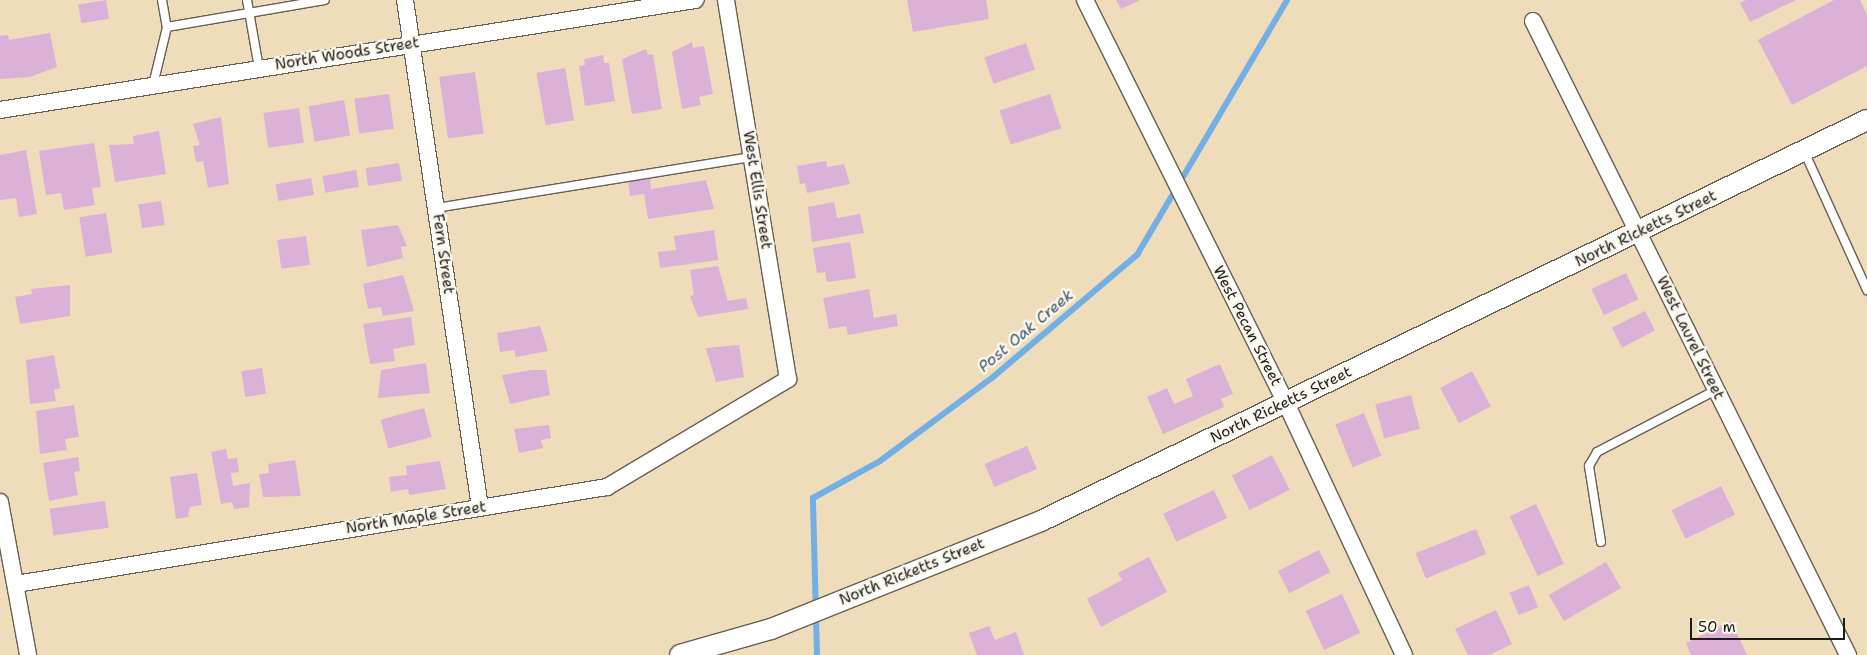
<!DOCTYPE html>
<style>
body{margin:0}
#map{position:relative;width:1867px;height:655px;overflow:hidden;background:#eedcba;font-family:"Shantell Sans",sans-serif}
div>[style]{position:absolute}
.stream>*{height:6px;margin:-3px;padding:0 3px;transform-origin:3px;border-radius:3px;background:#72afe4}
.building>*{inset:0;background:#dcb1d7;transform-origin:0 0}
.roads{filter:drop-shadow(1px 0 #665f53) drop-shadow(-1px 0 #665f53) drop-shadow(0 1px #665f53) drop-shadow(0 -1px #665f53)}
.service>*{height:8px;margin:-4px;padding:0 4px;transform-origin:4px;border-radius:4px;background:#fff}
.minor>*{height:16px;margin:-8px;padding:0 8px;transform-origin:8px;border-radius:8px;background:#fff}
.tertiary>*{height:20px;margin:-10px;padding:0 10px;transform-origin:10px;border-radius:10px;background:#fff}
span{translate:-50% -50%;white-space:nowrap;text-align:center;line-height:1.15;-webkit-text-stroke:5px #fbf7ec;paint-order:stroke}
.street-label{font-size:15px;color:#1c1c1c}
.water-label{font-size:16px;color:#3e576c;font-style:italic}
.scale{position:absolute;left:1690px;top:618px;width:155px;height:22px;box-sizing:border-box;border:2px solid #1c1c1c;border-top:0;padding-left:6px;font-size:15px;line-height:18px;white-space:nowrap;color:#1c1c1c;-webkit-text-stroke:4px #fbf7ec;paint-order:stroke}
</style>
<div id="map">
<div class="stream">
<i style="left:817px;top:655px;width:157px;rotate:-91.5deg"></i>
<i style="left:813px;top:498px;width:77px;rotate:-28.9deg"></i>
<i style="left:880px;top:461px;width:141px;rotate:-36.6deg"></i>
<i style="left:993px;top:377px;width:189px;rotate:-40.3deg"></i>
<i style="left:1137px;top:255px;width:296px;rotate:-59.5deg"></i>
</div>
<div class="building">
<i style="left:106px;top:0;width:19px;height:28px;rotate:81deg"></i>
<i style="clip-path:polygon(907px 0,986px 0,989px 19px,913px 32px)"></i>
<i style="clip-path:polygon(1116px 0,1140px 0,1121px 9px)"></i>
<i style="clip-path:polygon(1746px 0,1796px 0,1750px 22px,1740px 3px)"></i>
<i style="clip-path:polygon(1834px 0,1860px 0,1867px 15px,1867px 66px,1792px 105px,1758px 40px)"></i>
<i style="clip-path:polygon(50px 33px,57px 67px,30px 77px,0 79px,0 36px,8px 35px,9px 40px)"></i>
<i style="clip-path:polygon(692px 42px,693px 48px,704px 46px,713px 94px,699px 97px,701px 105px,682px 109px,672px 52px)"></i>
<i style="left:1026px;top:43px;width:28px;height:44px;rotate:71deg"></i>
<i style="clip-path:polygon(646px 49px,648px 55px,653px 54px,662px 109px,632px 114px,622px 59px)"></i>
<i style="clip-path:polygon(603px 55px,604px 63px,609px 63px,615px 101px,585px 106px,579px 66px,585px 65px,584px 59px)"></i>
<i style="left:565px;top:68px;width:53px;height:29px;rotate:80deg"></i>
<i style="left:475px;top:72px;width:62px;height:36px;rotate:82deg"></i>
<i style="left:389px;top:94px;width:35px;height:35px;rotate:82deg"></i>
<i style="left:1050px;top:94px;width:36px;height:53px;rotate:72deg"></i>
<i style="left:344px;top:100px;width:36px;height:36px;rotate:80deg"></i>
<i style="left:299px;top:108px;width:35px;height:36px;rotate:82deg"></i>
<i style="clip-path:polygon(221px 117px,229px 184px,208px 188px,203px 161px,196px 162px,193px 146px,200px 145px,193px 124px)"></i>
<i style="clip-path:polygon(159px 131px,166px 174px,115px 182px,109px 145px,134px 144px,133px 136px)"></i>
<i style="clip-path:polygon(94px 143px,101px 187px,92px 188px,95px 205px,64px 210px,61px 193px,46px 195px,39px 151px)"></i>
<i style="clip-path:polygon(26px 150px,37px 214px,19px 217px,16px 198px,0 200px,0 155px)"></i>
<i style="clip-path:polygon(826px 161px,827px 167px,844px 164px,850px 184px,807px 193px,805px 183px,800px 184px,797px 166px)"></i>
<i style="left:399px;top:163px;width:18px;height:34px;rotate:81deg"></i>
<i style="left:356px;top:170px;width:17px;height:34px;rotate:80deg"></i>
<i style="left:311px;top:178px;width:17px;height:36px;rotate:80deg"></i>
<i style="clip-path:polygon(650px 178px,651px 189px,706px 180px,714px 209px,648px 219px,644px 194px,630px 196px,628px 181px)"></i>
<i style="left:161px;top:201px;width:24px;height:23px;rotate:81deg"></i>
<i style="clip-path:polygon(834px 202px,837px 218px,860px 214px,864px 233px,812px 242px,808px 207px)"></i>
<i style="left:106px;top:213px;width:40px;height:27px;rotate:81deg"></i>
<i style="clip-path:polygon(398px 225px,407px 246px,401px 247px,403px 258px,367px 267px,361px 230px)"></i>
<i style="clip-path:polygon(714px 230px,718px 260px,660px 268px,658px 252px,676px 250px,674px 236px)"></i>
<i style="left:306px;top:236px;width:29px;height:29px;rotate:82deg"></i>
<i style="clip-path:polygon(850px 242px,856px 278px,827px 282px,825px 272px,817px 273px,813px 248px)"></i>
<i style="clip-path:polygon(718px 266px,728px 301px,746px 298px,748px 309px,698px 317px,690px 296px,694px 295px,690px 270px)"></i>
<i style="left:1626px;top:273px;width:29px;height:38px;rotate:65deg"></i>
<i style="clip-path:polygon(403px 275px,414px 311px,383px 316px,381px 307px,368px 309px,363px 284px)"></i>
<i style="clip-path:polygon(70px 285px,70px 316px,20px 324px,15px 297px,32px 294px,31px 289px)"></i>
<i style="clip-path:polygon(869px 289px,874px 318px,896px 314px,898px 326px,848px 335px,846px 326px,829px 329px,823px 298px)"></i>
<i style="left:1645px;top:311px;width:22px;height:37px;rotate:63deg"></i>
<i style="clip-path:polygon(411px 317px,415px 345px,393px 349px,395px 361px,370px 364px,363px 324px)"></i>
<i style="clip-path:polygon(540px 326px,548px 351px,516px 357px,514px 350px,500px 352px,497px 333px)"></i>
<i style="clip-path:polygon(739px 345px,744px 377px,716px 382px,706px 348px)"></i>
<i style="clip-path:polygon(54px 355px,60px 388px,54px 390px,56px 401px,30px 404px,26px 360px)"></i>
<i style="clip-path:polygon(426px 363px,430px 393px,378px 398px,381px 370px)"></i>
<i style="clip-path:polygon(1220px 364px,1233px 394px,1221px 399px,1224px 407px,1163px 434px,1147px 397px,1167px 388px,1174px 404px,1193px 396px,1186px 379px)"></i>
<i style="left:262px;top:368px;width:26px;height:21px;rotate:81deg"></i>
<i style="clip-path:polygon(532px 370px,546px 370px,550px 395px,510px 404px,502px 375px)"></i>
<i style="left:1472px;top:371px;width:40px;height:36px;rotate:62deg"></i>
<i style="left:1411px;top:395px;width:35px;height:37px;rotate:75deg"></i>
<i style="clip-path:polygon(74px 405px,79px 437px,65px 439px,67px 450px,40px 454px,36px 411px)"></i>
<i style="left:424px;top:408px;width:30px;height:45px;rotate:75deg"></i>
<i style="left:1364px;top:413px;width:46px;height:31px;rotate:68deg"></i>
<i style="clip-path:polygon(549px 425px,551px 438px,541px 440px,543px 448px,519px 453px,514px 429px)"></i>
<i style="left:1027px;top:446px;width:25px;height:46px;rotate:67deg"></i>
<i style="clip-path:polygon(226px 449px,228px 459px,237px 458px,239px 472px,231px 473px,233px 486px,250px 483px,249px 507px,234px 509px,232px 502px,221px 504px,211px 452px)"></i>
<i style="left:1272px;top:455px;width:39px;height:45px;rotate:63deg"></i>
<i style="clip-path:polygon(78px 457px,80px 471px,74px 472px,78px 495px,49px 501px,43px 463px)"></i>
<i style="clip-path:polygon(295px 460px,301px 496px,263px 497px,259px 474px,269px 473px,268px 464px)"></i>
<i style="clip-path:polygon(440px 461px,446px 489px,409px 495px,408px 489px,391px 492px,389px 477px,407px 475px,406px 466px)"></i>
<i style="clip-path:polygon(197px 473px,202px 505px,190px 507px,188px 517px,176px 519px,170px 477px)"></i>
<i style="left:1721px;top:486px;width:32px;height:55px;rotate:64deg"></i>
<i style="left:1214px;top:490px;width:31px;height:56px;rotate:65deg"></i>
<i style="left:105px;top:501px;width:27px;height:56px;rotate:82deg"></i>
<i style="left:1536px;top:504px;width:66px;height:29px;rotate:65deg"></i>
<i style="left:1476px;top:529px;width:27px;height:65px;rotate:68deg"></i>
<i style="left:1319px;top:550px;width:25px;height:46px;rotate:63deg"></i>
<i style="clip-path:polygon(1149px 557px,1167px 592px,1101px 627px,1087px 599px,1122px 580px,1118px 573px)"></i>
<i style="left:1606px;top:562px;width:30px;height:66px;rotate:60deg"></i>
<i style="left:1529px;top:585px;width:24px;height:21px;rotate:68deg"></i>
<i style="left:1342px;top:594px;width:43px;height:40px;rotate:65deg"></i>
<i style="clip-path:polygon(1496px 610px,1512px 644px,1489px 655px,1468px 655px,1455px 629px)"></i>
<i style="clip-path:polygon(1731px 621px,1747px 655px,1691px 655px,1686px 643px)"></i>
<i style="clip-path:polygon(989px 626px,995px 640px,1016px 632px,1024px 655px,977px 655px,969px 633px)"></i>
</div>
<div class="roads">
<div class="service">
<i style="left:162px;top:0;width:27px;rotate:80deg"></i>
<i style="left:167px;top:27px;width:160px;rotate:-9.7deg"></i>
<i style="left:247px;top:0;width:69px;rotate:80deg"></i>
<i style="left:153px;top:85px;width:60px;rotate:-76.4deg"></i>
<i style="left:1804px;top:151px;width:153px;rotate:65.6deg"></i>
<i style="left:436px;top:208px;width:320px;rotate:-9.2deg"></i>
<i style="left:1601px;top:542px;width:77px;rotate:-99deg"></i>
<i style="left:1589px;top:466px;width:16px;rotate:-60deg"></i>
<i style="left:1597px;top:452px;width:134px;rotate:-27.5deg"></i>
</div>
<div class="minor">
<i style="left:405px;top:0;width:513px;rotate:81.59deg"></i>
<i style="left:1085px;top:0;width:450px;rotate:63.5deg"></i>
<i style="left:1286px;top:403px;width:278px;rotate:64.9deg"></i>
<i style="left:1533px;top:21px;width:708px;rotate:63.58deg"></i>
<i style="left:0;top:110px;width:704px;rotate:-8.99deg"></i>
<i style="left:0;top:502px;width:156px;rotate:79.6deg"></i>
<i style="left:16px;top:584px;width:599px;rotate:-9.32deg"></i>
<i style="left:607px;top:487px;width:211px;rotate:-30.8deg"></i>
<i style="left:788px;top:379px;width:384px;rotate:-99.3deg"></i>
</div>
<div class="tertiary">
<i style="left:680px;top:655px;width:95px;rotate:-15.9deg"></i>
<i style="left:771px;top:629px;width:291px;rotate:-21.8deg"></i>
<i style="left:1041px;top:521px;width:918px;rotate:-25.9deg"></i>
</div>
</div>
<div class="street-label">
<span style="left:347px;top:54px;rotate:-9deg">North Woods Street</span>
<span style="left:757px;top:190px;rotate:81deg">West Ellis Street</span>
<span style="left:1646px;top:229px;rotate:-26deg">North Ricketts Street</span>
<span style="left:443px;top:254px;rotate:82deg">Fern Street</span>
<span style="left:1247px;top:326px;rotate:63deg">West Pecan Street</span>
<span style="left:1690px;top:338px;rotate:64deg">West Laurel Street</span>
<span style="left:1281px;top:405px;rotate:-26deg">North Ricketts Street</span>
<span style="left:416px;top:518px;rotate:-9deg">North Maple Street</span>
<span style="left:912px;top:572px;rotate:-22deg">North Ricketts Street</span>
</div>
<div class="water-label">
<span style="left:1026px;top:331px;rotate:-40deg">Post Oak Creek</span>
</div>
<div class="scale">50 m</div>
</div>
